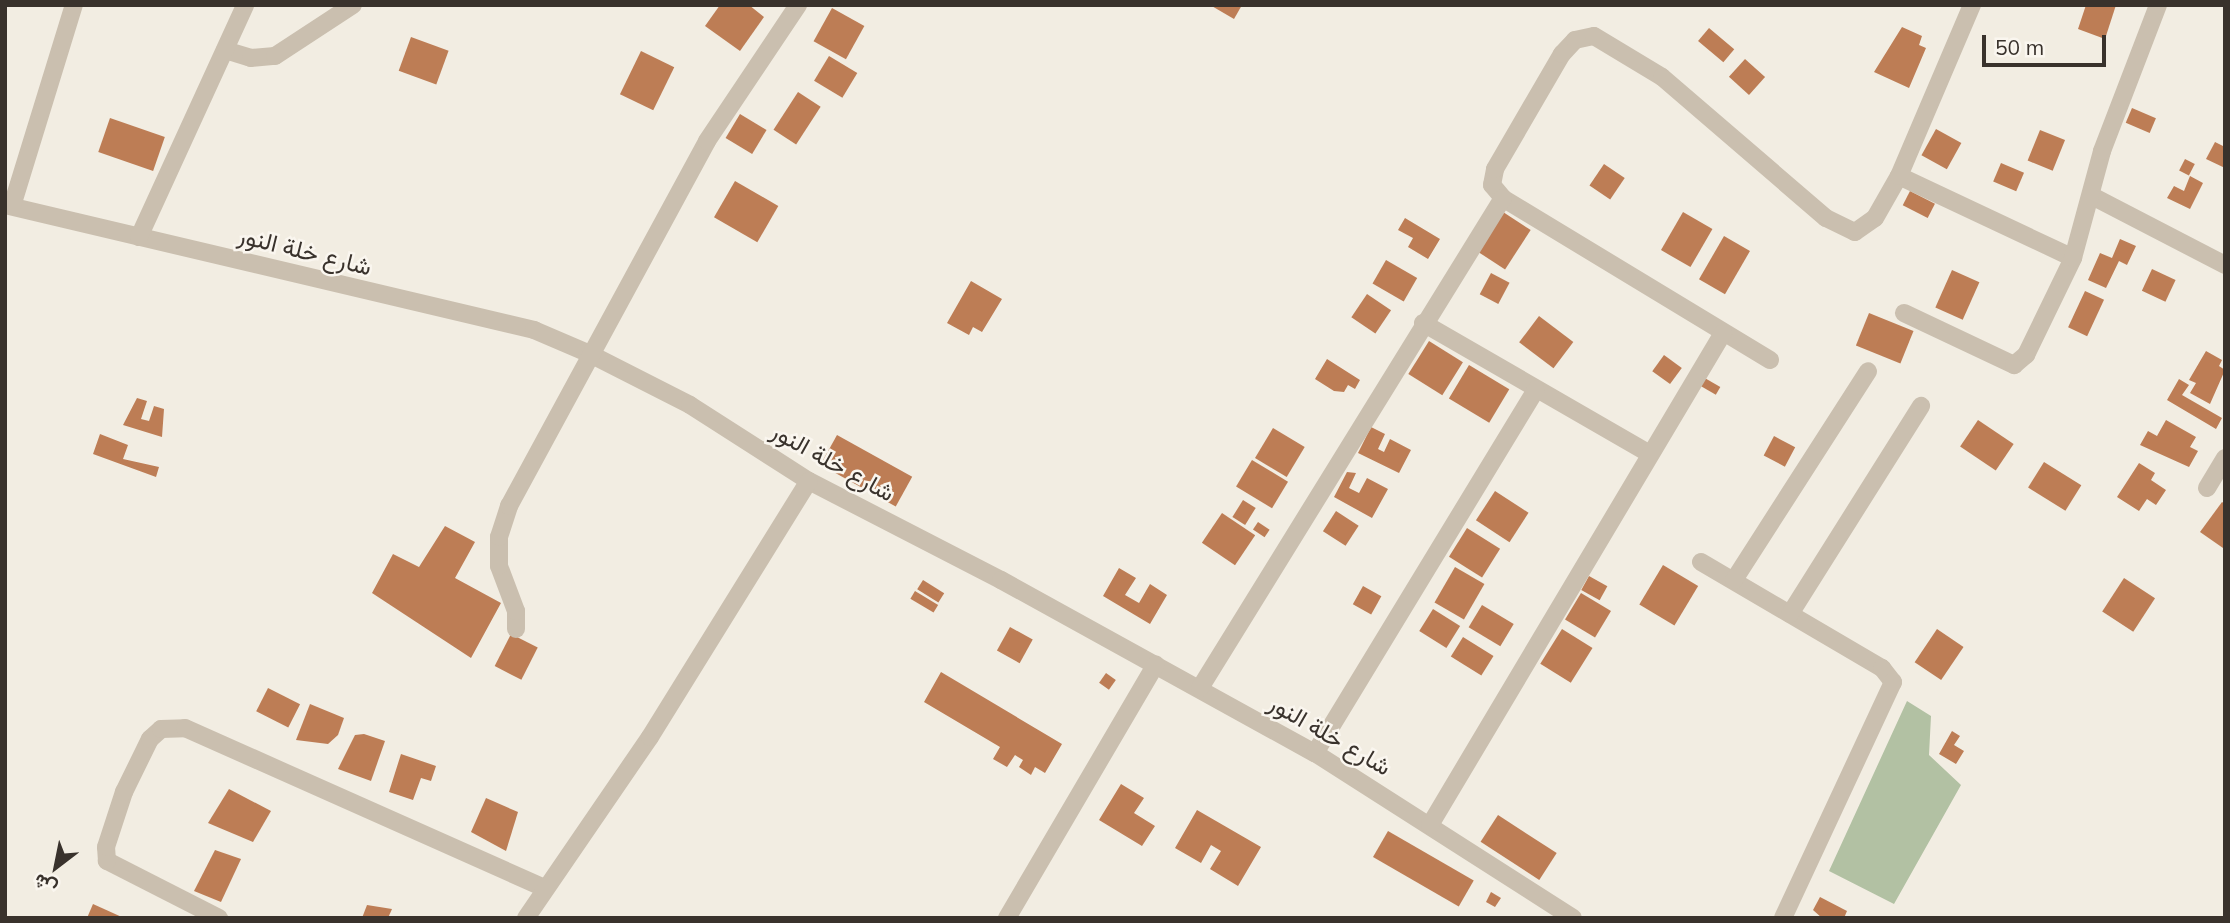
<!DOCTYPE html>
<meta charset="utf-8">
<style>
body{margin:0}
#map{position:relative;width:2230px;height:923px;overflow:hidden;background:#f2ede2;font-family:Mulish,Vazirmatn,sans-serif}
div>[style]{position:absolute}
.green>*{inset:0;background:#b2c1a3}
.building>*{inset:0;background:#bd7d55;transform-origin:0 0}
.minor>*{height:18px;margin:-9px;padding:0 9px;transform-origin:9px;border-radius:9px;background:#cabfaf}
span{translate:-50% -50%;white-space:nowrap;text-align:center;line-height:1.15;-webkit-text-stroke:5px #faf6ef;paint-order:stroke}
.street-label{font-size:24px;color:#39322c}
.frame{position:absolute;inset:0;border:7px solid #39322c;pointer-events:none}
.north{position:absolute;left:21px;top:832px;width:70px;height:70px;-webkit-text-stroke:5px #faf6ef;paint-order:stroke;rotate:212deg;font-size:19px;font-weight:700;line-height:28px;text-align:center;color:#39322c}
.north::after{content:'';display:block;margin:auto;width:24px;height:32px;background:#39322c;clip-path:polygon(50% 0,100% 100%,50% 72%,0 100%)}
.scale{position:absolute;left:1982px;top:35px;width:124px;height:32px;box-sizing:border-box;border:4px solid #39322c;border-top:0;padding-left:9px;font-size:21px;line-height:24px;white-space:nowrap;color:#39322c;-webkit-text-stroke:5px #faf6ef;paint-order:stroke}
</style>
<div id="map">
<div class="green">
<i style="clip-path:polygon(1907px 701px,1931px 716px,1929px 755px,1961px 785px,1894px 904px,1829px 871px)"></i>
</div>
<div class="building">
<i style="clip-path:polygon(720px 5px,749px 5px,764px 17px,740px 51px,705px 26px)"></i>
<i style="clip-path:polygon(1210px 5px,1242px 5px,1234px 19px)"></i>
<i style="clip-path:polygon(2086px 5px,2116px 5px,2105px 39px,2078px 29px)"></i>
<i style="left:832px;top:8px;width:37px;height:38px;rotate:29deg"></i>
<i style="clip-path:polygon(1902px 27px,1922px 36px,1919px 45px,1926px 48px,1909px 88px,1874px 72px)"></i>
<i style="left:1709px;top:28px;width:33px;height:17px;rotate:40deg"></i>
<i style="left:411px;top:37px;width:40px;height:36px;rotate:20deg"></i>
<i style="left:641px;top:51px;width:37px;height:48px;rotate:26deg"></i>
<i style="left:829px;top:56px;width:33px;height:29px;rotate:31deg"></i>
<i style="left:1745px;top:59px;width:27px;height:24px;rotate:42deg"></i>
<i style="left:798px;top:92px;width:27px;height:45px;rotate:33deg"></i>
<i style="left:2132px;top:108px;width:26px;height:16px;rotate:23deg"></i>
<i style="left:740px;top:114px;width:31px;height:28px;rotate:31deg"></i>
<i style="left:110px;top:118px;width:58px;height:36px;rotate:19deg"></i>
<i style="left:1936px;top:129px;width:29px;height:30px;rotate:29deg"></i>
<i style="left:2040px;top:130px;width:27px;height:33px;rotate:22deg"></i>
<i style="clip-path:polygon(2215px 142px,2225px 147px,2225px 168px,2206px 159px)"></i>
<i style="left:2185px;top:159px;width:11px;height:13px;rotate:27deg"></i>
<i style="left:2001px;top:163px;width:25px;height:20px;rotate:23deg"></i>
<i style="left:1604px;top:164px;width:25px;height:26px;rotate:34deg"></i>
<i style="clip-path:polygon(2190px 176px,2203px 183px,2190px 209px,2167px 198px,2174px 186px,2184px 191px)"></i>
<i style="left:735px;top:181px;width:50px;height:42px;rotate:30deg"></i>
<i style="left:1910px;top:191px;width:28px;height:16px;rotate:27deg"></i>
<i style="left:1503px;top:212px;width:33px;height:47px;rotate:33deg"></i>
<i style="left:1683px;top:212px;width:34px;height:44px;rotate:30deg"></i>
<i style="clip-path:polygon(1405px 218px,1440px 239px,1428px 259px,1408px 247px,1413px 238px,1398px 230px)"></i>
<i style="left:1724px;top:236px;width:30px;height:50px;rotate:30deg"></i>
<i style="clip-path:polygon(2120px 239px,2136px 246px,2127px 265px,2119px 261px,2106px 288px,2088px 280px,2100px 253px,2112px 258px)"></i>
<i style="left:1386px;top:260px;width:36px;height:27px;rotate:30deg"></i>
<i style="left:2152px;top:269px;width:26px;height:24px;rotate:25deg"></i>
<i style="left:1952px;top:270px;width:30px;height:41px;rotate:24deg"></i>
<i style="left:1491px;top:273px;width:21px;height:24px;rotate:28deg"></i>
<i style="clip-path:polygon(971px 281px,1002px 299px,982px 332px,973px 327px,969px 335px,947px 323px)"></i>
<i style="left:2085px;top:291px;width:21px;height:40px;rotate:25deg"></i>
<i style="left:1367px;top:294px;width:29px;height:28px;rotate:34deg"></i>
<i style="left:1869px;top:313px;width:48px;height:35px;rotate:22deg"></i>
<i style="left:1539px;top:316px;width:43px;height:33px;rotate:37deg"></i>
<i style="left:1429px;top:341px;width:40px;height:39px;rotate:32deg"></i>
<i style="clip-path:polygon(2206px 351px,2222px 360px,2219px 366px,2225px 370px,2210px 404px,2190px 393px,2196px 383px,2189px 380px)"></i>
<i style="left:1664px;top:355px;width:22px;height:20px;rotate:36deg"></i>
<i style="clip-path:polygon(1327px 359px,1360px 380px,1355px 389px,1348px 385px,1344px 392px,1334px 391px,1315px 379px)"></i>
<i style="left:1469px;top:365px;width:47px;height:39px;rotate:31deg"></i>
<i style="left:1703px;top:377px;width:20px;height:9px;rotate:30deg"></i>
<i style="clip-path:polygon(2179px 379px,2189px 385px,2182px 395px,2222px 418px,2216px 429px,2167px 400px)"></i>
<i style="clip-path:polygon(137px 398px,147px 401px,141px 419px,149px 421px,154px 406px,164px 409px,162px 437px,123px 425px)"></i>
<i style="left:1978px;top:420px;width:43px;height:32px;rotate:34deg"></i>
<i style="clip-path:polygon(2166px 420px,2196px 437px,2190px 447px,2198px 451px,2189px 467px,2140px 445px,2148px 431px,2157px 436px)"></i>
<i style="clip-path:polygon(1371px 427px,1385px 434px,1378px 449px,1384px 452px,1390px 439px,1411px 450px,1399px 473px,1358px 453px)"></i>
<i style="left:1273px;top:428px;width:37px;height:35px;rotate:31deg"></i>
<i style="clip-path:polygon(100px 434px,128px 445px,123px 459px,159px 467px,156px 477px,93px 454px)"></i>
<i style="left:837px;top:435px;width:86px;height:34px;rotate:29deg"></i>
<i style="left:1774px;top:436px;width:24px;height:22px;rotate:28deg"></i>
<i style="left:1252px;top:460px;width:42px;height:31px;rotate:31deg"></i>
<i style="left:2044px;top:462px;width:44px;height:30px;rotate:32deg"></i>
<i style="clip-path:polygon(2139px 463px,2155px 473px,2151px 480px,2166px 490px,2156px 505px,2147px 499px,2139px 511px,2117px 497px)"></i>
<i style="clip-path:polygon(1347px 472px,1356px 473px,1349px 488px,1359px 493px,1367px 478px,1388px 489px,1372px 518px,1334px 497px)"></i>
<i style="left:1495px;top:491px;width:40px;height:35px;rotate:33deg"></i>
<i style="left:1243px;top:500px;width:15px;height:20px;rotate:32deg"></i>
<i style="clip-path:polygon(2222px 502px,2225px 504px,2223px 548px,2200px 532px)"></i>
<i style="left:1336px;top:511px;width:27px;height:24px;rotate:33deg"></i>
<i style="left:1222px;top:513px;width:40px;height:36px;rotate:34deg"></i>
<i style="left:1258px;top:522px;width:14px;height:9px;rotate:34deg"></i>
<i style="clip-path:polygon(445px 526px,475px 542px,455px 578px,501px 603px,471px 658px,372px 593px,393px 554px,419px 567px)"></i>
<i style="left:1467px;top:528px;width:39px;height:34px;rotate:32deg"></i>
<i style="left:1663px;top:565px;width:41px;height:46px;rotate:31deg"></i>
<i style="left:1455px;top:567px;width:34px;height:41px;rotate:30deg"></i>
<i style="clip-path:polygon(1119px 568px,1136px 578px,1125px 595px,1139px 603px,1150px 584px,1167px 595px,1150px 624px,1103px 596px)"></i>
<i style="left:1589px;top:576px;width:21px;height:16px;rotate:29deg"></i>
<i style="left:2124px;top:578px;width:37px;height:40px;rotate:33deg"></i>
<i style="left:923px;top:580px;width:25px;height:11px;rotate:32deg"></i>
<i style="left:1363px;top:586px;width:21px;height:21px;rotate:29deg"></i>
<i style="left:915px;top:591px;width:27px;height:9px;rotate:31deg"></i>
<i style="left:1581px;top:593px;width:35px;height:31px;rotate:31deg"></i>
<i style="left:1482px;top:605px;width:37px;height:26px;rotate:31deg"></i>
<i style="left:1433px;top:609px;width:32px;height:26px;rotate:32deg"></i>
<i style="left:1010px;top:627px;width:26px;height:27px;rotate:29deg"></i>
<i style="left:1562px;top:629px;width:36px;height:41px;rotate:32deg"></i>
<i style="left:1937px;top:629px;width:32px;height:40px;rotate:34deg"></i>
<i style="left:511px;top:634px;width:30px;height:36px;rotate:27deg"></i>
<i style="left:1463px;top:637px;width:36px;height:23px;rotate:32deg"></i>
<i style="clip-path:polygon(941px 672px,1062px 744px,1045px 773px,1035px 767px,1031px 775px,1019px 767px,1023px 760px,1015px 755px,1007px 767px,993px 759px,1000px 747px,924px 702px)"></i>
<i style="left:1106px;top:673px;width:12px;height:12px;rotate:35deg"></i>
<i style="left:268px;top:688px;width:36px;height:26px;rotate:27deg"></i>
<i style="clip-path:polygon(310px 704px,344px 718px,338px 735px,328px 744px,296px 740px)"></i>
<i style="clip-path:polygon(1952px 731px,1960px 736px,1954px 745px,1964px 751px,1956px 764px,1939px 754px)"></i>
<i style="clip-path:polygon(364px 734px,385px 741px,371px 781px,338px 769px,355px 735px)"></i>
<i style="clip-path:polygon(401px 754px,436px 766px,431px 781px,421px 778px,413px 800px,389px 792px)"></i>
<i style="clip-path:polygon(1121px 784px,1144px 798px,1134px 813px,1155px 826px,1142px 846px,1099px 820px)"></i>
<i style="clip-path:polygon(229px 789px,271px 811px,253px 842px,208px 823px)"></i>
<i style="clip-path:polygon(486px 798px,518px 812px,506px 851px,471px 832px)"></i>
<i style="clip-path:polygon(1197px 810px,1261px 847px,1238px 886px,1210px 869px,1221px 851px,1211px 845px,1201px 863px,1175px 848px)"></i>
<i style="left:1498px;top:815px;width:70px;height:32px;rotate:33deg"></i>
<i style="left:1388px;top:831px;width:99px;height:30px;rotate:30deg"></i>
<i style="clip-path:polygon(215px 850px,241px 859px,221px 902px,194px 891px)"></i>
<i style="clip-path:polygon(1491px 892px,1501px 898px,1495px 907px,1486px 902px)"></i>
<i style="clip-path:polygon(1820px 897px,1847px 911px,1844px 918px,1822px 918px,1813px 910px)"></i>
<i style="clip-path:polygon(93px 904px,124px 918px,87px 918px)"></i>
<i style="clip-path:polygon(367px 905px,392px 909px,388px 918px,362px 918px)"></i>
</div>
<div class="minor">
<i style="left:225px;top:50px;width:27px;rotate:17deg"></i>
<i style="left:251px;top:58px;width:24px;rotate:-5deg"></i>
<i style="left:275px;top:56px;width:93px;rotate:-33.2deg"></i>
<i style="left:1899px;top:176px;width:192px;rotate:25.2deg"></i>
<i style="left:2092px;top:196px;width:150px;rotate:27.4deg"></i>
<i style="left:5px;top:205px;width:544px;rotate:13.29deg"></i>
<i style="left:534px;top:330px;width:61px;rotate:23.2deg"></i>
<i style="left:590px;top:354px;width:112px;rotate:27deg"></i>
<i style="left:690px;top:405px;width:141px;rotate:32.6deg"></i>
<i style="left:809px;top:481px;width:216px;rotate:27.3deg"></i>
<i style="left:1001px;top:580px;width:359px;rotate:28.9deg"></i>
<i style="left:1315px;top:753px;width:306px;rotate:32.6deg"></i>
<i style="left:12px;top:206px;width:210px;rotate:-72.9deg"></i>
<i style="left:139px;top:237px;width:255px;rotate:-65.4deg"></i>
<i style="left:1904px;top:313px;width:122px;rotate:25.3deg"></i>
<i style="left:2014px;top:365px;width:16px;rotate:-40deg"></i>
<i style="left:2026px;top:355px;width:108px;rotate:-64.1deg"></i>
<i style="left:2073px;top:258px;width:111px;rotate:-74.8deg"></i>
<i style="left:2102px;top:151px;width:156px;rotate:-69deg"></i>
<i style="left:1423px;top:323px;width:262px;rotate:30deg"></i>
<i style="left:1770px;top:360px;width:312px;rotate:-148.8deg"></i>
<i style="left:1503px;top:198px;width:17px;rotate:-130deg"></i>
<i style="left:1492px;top:185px;width:16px;rotate:-79deg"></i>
<i style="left:1495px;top:169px;width:133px;rotate:-59.8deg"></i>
<i style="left:1562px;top:54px;width:19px;rotate:-47deg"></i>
<i style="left:1575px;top:40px;width:19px;rotate:-12deg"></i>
<i style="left:1594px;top:36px;width:79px;rotate:31.1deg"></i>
<i style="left:1662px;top:77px;width:216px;rotate:40.7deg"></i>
<i style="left:1826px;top:218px;width:32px;rotate:26deg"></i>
<i style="left:1855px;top:232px;width:24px;rotate:-35deg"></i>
<i style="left:1875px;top:218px;width:48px;rotate:-60.3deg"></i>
<i style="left:1899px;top:176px;width:186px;rotate:-66.9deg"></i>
<i style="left:2207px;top:488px;width:35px;rotate:-59deg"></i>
<i style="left:1701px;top:562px;width:210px;rotate:30.4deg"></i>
<i style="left:1882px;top:668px;width:18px;rotate:52deg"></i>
<i style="left:1893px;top:682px;width:260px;rotate:115deg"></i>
<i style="left:1734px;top:580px;width:248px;rotate:-57.3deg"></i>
<i style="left:1790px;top:614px;width:246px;rotate:-57.8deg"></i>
<i style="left:516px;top:629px;width:18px;rotate:-90deg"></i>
<i style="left:516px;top:611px;width:48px;rotate:-110.7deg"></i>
<i style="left:499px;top:566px;width:29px;rotate:-90deg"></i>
<i style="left:499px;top:537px;width:33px;rotate:-72deg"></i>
<i style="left:509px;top:506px;width:415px;rotate:-61.5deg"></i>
<i style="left:707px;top:141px;width:164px;rotate:-56.2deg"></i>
<i style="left:1200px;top:688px;width:576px;rotate:-58.27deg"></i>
<i style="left:1315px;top:753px;width:425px;rotate:-58.7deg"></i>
<i style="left:1430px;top:825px;width:573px;rotate:-59.22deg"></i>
<i style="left:219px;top:918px;width:126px;rotate:-153deg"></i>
<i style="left:107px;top:861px;width:14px;rotate:-94deg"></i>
<i style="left:106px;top:847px;width:58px;rotate:-71.9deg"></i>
<i style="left:124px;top:792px;width:59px;rotate:-63.9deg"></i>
<i style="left:150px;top:739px;width:15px;rotate:-42deg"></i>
<i style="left:161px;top:729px;width:24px;rotate:-2deg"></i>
<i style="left:185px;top:728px;width:394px;rotate:24deg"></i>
<i style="left:526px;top:918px;width:219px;rotate:-55.6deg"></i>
<i style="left:650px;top:737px;width:301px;rotate:-58.2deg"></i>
<i style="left:1007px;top:918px;width:294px;rotate:-59.6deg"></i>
</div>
<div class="street-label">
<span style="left:305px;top:251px;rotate:14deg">شارع خلة النور</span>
<span style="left:833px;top:462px;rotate:29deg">شارع خلة النور</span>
<span style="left:1330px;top:735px;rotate:30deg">شارع خلة النور</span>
</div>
<div class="frame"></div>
<div class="north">ش</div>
<div class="scale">50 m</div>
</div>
